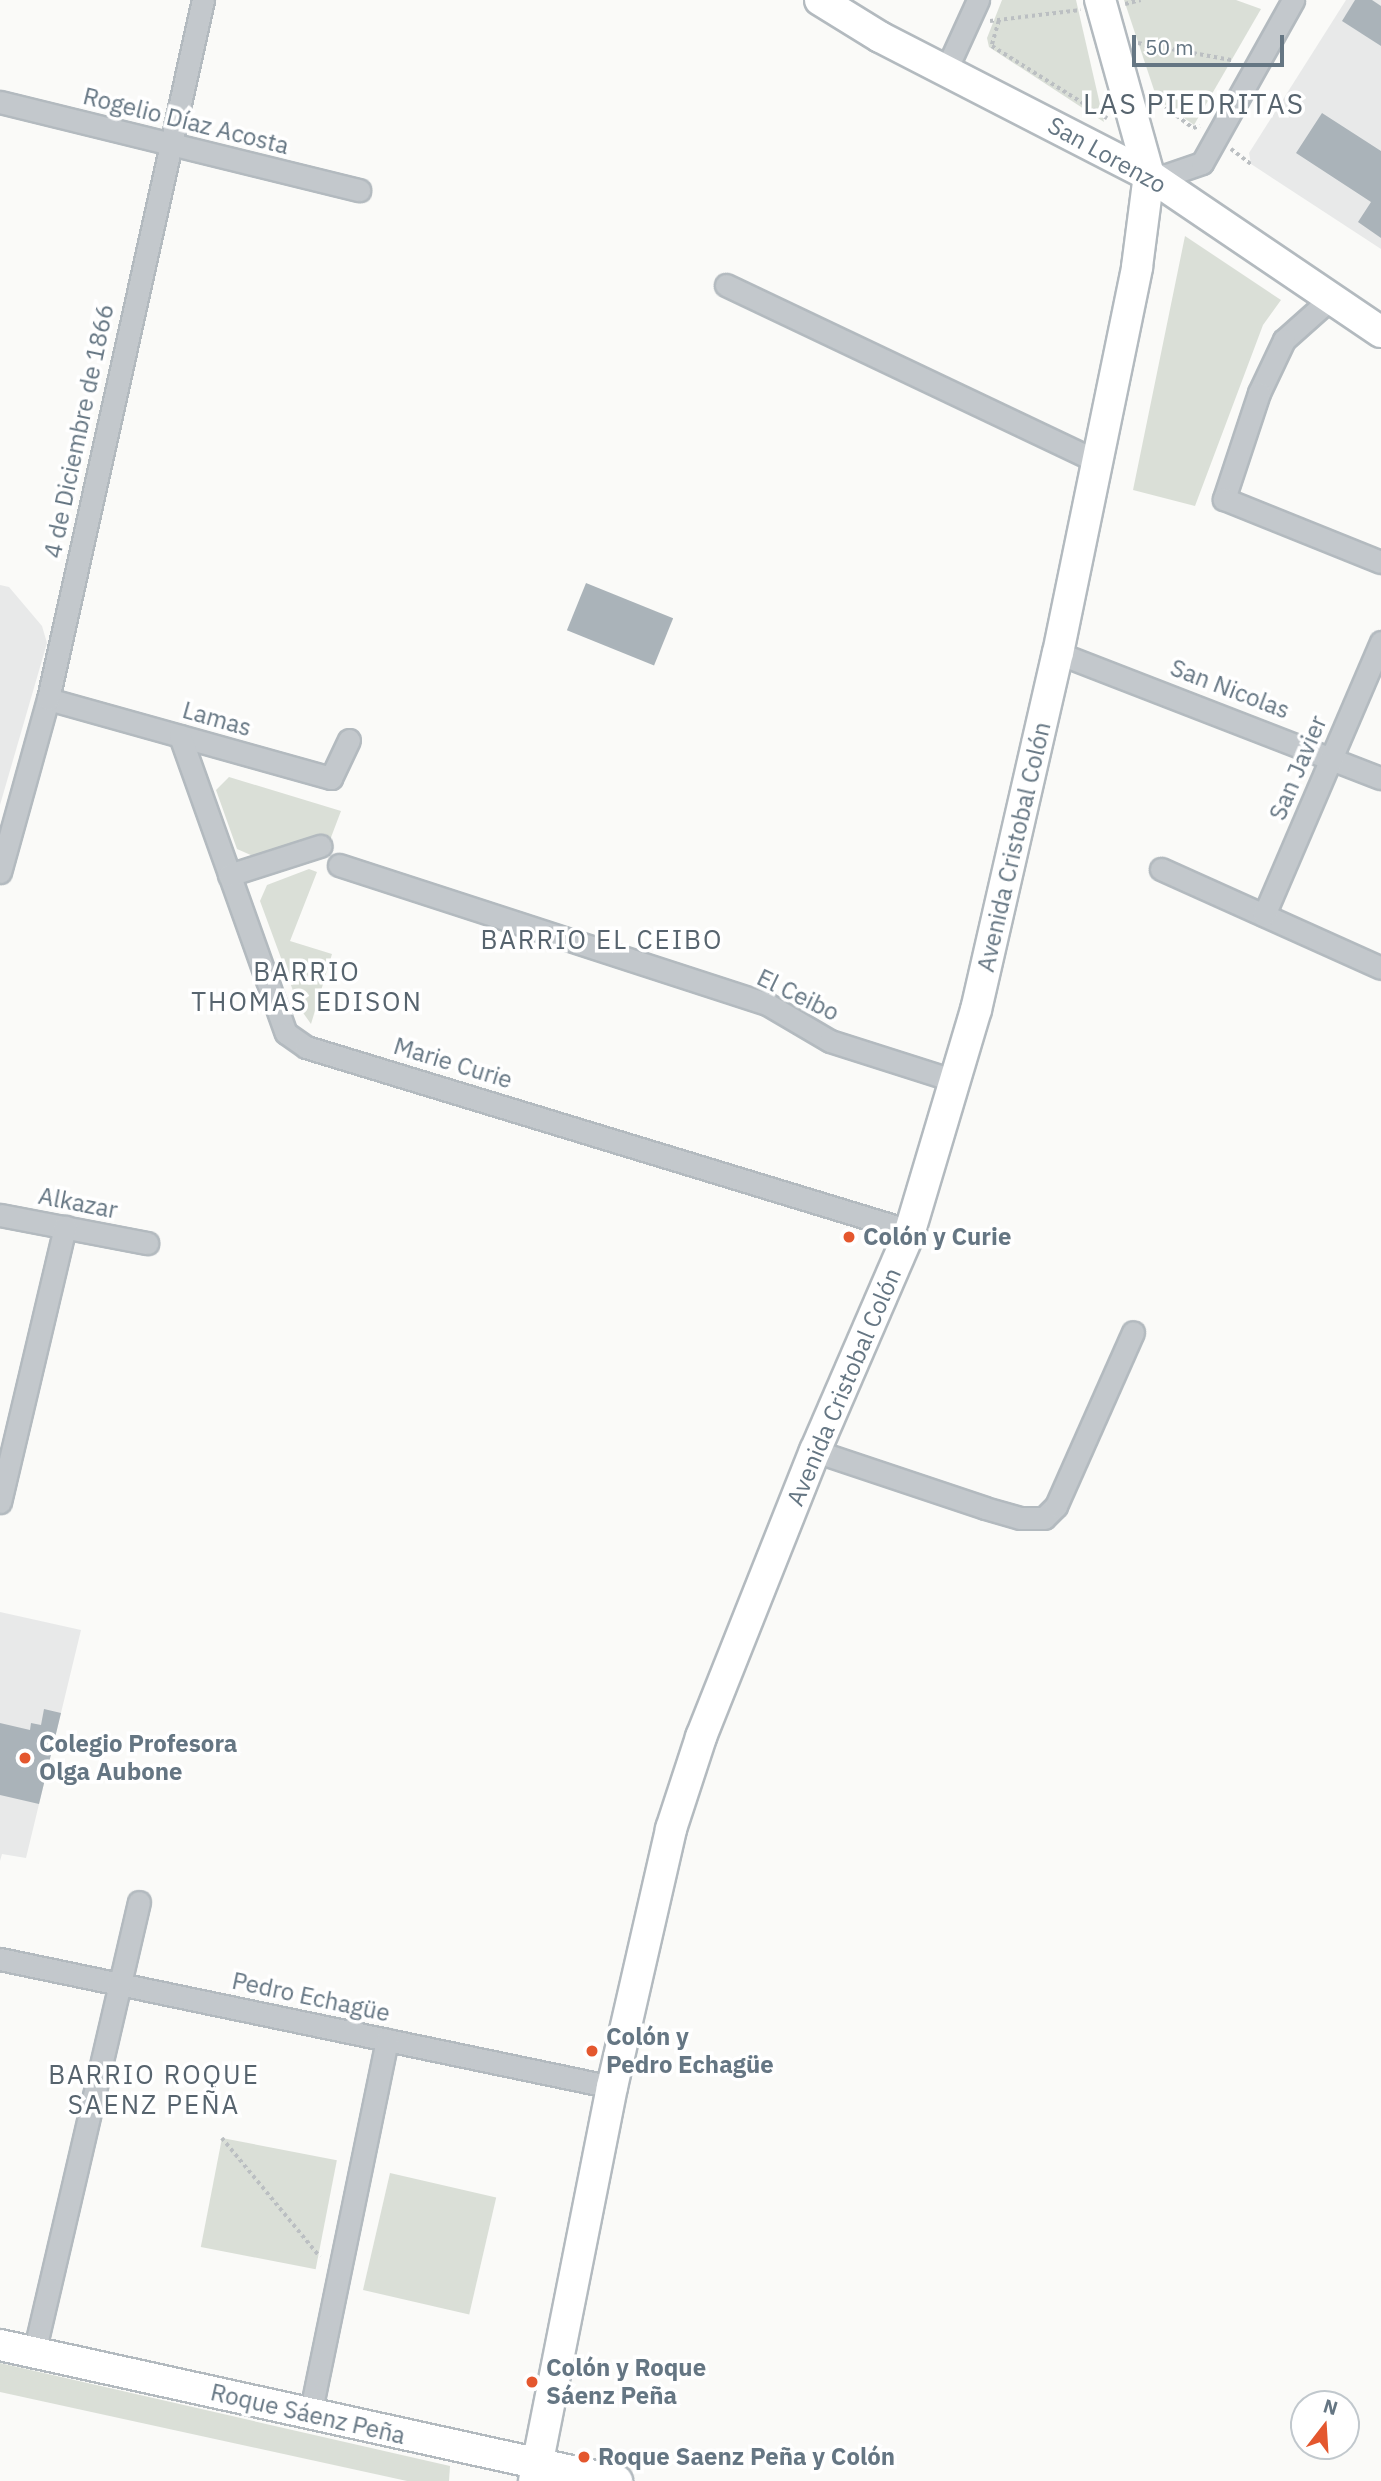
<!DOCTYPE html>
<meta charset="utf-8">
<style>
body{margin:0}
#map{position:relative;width:1381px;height:2481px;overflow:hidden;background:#fafaf8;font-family:"IBM Plex Sans",sans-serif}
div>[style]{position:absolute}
.built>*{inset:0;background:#e8e9e9}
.green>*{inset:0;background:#dadfd7;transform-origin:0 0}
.building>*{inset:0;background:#aab3b9;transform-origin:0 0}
.path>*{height:3.5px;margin-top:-1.75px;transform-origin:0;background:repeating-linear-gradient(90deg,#bbbfc2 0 3.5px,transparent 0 7px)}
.roads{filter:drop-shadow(2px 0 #b3babf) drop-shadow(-2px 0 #b3babf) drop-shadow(0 2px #b3babf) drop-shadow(0 -2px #b3babf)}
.street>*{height:21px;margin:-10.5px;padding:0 10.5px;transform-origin:10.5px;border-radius:10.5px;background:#c3c8cc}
.secondary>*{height:30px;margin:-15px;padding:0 15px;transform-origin:15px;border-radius:15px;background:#fff}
.dots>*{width:19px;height:19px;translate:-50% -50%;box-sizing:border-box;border:4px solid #fff;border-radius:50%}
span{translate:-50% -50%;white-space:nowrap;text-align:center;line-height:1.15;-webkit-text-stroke:7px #fff;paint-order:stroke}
.street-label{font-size:24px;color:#657683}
.poi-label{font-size:24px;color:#657683;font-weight:700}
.left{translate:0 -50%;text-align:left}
.neighbourhood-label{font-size:26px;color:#57646e;letter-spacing:2px}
.quarter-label{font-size:28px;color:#57646e;letter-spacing:2px}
.north{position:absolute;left:1290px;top:2390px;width:70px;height:70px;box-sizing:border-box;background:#fff;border:2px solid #c1c8cd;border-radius:50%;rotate:17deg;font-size:19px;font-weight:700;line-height:28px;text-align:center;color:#657683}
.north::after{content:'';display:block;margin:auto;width:24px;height:32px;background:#e4572e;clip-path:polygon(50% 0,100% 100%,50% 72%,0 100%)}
.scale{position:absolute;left:1132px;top:35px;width:152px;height:32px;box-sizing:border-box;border:4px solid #657683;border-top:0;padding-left:9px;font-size:21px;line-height:24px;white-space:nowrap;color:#657683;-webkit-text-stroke:5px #fff;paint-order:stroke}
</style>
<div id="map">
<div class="built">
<i style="clip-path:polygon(1346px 0,1381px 0,1381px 249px,1251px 164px,1249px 153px)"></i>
<i style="clip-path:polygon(0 585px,9px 587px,42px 626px,47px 643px,0 805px)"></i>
<i style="clip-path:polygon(0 1612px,81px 1630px,26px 1858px,2px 1854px,0 1861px)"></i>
</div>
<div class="green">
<i style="clip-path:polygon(1002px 0,1076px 0,1104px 122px,989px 47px,987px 38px)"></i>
<i style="clip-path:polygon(1124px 0,1236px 0,1261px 9px,1194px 125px,1157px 99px)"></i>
<i style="clip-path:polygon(1185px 236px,1281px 300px,1263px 325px,1195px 506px,1133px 490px)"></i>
<i style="clip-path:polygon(229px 777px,341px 811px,330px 840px,315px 835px,253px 856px,237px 849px,216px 790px)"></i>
<i style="clip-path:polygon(309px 869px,317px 872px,290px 941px,332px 954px,311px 1024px,299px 1007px,260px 901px,267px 885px)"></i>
<i style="left:222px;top:2138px;width:117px;height:111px;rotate:11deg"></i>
<i style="left:390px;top:2173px;width:109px;height:120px;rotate:13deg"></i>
<i style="clip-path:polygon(0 2363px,450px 2466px,449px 2481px,407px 2481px,0 2392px)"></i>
</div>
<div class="building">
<i style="clip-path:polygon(1355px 0,1372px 0,1381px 6px,1381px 46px,1342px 21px)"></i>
<i style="clip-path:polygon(1322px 113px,1381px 151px,1381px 238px,1358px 222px,1371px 202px,1296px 153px)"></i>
<i style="left:586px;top:583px;width:94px;height:51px;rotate:22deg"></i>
<i style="clip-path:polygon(44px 1709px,61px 1713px,39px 1804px,0 1795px,0 1723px,30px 1730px,31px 1723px,41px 1725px)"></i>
</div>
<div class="path">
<i style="left:1125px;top:4px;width:16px;rotate:-14deg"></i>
<i style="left:990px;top:21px;width:91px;rotate:-7deg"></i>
<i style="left:999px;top:21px;width:26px;rotate:106deg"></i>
<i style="left:992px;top:46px;width:136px;rotate:32.1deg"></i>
<i style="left:1138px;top:43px;width:96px;rotate:10.3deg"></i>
<i style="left:1154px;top:99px;width:49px;rotate:36.6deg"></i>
<i style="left:1193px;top:128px;width:7px;rotate:-16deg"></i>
<i style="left:1231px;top:149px;width:25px;rotate:37deg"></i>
<i style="left:222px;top:2138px;width:154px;rotate:50.5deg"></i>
</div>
<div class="roads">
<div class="street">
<i style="left:947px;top:68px;width:75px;rotate:-65.5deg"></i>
<i style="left:0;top:102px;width:370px;rotate:13.8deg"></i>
<i style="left:1149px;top:175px;width:18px"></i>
<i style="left:1167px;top:175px;width:37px;rotate:-19deg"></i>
<i style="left:1202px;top:163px;width:187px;rotate:-60.8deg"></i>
<i style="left:726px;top:285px;width:413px;rotate:25.4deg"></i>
<i style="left:1330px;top:299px;width:62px;rotate:138.3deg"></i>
<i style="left:1284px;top:340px;width:59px;rotate:115.3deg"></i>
<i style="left:1259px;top:393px;width:112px;rotate:108.3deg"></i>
<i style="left:1224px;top:499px;width:169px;rotate:21.9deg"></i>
<i style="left:1058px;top:653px;width:346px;rotate:21.2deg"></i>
<i style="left:48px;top:699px;width:294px;rotate:15.6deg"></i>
<i style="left:331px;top:778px;width:42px;rotate:-64.7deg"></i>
<i style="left:180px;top:736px;width:315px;rotate:70.4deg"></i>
<i style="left:286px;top:1033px;width:24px;rotate:35deg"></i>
<i style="left:306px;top:1047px;width:631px;rotate:16.94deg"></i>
<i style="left:339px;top:865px;width:450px;rotate:18deg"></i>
<i style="left:767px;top:1004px;width:73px;rotate:30.4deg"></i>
<i style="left:830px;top:1041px;width:131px;rotate:17.7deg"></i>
<i style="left:1161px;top:869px;width:241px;rotate:24.2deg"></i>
<i style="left:0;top:872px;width:180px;rotate:-74.5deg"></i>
<i style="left:48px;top:699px;width:716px;rotate:-77.5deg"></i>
<i style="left:229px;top:875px;width:96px;rotate:-17.7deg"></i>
<i style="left:1264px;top:915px;width:297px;rotate:-66.8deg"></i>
<i style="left:0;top:1215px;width:150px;rotate:10.8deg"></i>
<i style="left:815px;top:1451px;width:179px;rotate:18.5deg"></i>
<i style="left:985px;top:1508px;width:36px;rotate:16deg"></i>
<i style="left:1020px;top:1518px;width:24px"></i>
<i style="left:1044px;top:1518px;width:17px;rotate:-45deg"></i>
<i style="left:1056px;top:1506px;width:190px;rotate:-66.1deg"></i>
<i style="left:0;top:1502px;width:283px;rotate:-76.7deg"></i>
<i style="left:0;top:1959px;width:625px;rotate:11.81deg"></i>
<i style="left:34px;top:2353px;width:463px;rotate:-76.9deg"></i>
<i style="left:310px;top:2415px;width:383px;rotate:-78.4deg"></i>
</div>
<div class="secondary">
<i style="left:820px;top:0;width:70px;rotate:31.7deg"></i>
<i style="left:880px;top:37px;width:302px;rotate:27.2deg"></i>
<i style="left:1149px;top:175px;width:280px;rotate:34.1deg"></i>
<i style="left:0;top:2345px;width:632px;rotate:12.43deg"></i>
<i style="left:534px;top:2481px;width:402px;rotate:-78.8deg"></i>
<i style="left:612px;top:2087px;width:265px;rotate:-77.1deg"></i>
<i style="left:671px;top:1829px;width:97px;rotate:-71.9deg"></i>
<i style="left:701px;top:1737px;width:308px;rotate:-68.3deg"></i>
<i style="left:815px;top:1451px;width:240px;rotate:-66.6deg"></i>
<i style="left:910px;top:1231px;width:231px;rotate:-73.4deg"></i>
<i style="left:976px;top:1010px;width:366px;rotate:-77.1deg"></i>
<i style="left:1058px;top:653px;width:394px;rotate:-78.4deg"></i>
<i style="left:1137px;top:267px;width:93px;rotate:-82.6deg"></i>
<i style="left:1149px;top:175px;width:182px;rotate:-105.6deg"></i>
</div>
</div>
<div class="dots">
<i style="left:849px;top:1237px;background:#e4572e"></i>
<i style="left:25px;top:1758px;background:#e4572e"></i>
<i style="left:592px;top:2051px;background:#e4572e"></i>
<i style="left:532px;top:2382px;background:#e4572e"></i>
<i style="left:584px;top:2457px;background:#e4572e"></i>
</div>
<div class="street-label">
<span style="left:186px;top:121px;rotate:14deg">Rogelio Díaz Acosta</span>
<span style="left:1107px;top:155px;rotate:29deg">San Lorenzo</span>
<span style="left:79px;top:431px;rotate:-78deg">4 de Diciembre de 1866</span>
<span style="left:1230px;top:689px;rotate:21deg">San Nicolas</span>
<span style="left:217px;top:719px;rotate:16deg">Lamas</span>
<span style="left:1298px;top:768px;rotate:-67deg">San Javier</span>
<span style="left:1014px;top:847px;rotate:-77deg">Avenida Cristobal Colón</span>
<span style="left:798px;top:995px;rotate:26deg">El Ceibo</span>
<span style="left:453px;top:1063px;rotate:17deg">Marie Curie</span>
<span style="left:78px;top:1203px;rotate:11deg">Alkazar</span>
<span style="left:844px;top:1387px;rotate:-67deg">Avenida Cristobal Colón</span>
<span style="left:311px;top:1997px;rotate:12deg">Pedro Echagüe</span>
<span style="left:308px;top:2414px;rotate:13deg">Roque Sáenz Peña</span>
</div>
<div class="poi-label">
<span class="left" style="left:863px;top:1237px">Colón y Curie</span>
<span class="left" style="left:39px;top:1758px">Colegio Profesora<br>Olga Aubone</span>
<span class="left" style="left:606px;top:2051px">Colón y<br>Pedro Echagüe</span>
<span class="left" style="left:546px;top:2382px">Colón y Roque<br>Sáenz Peña</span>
<span class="left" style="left:598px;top:2457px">Roque Saenz Peña y Colón</span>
</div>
<div class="neighbourhood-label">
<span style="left:602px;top:940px">BARRIO EL CEIBO</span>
<span style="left:307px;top:987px">BARRIO<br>THOMAS EDISON</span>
<span style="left:154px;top:2090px">BARRIO ROQUE<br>SAENZ PEÑA</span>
</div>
<div class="quarter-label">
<span style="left:1194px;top:104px">LAS PIEDRITAS</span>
</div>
<div class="north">N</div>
<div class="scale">50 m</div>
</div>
